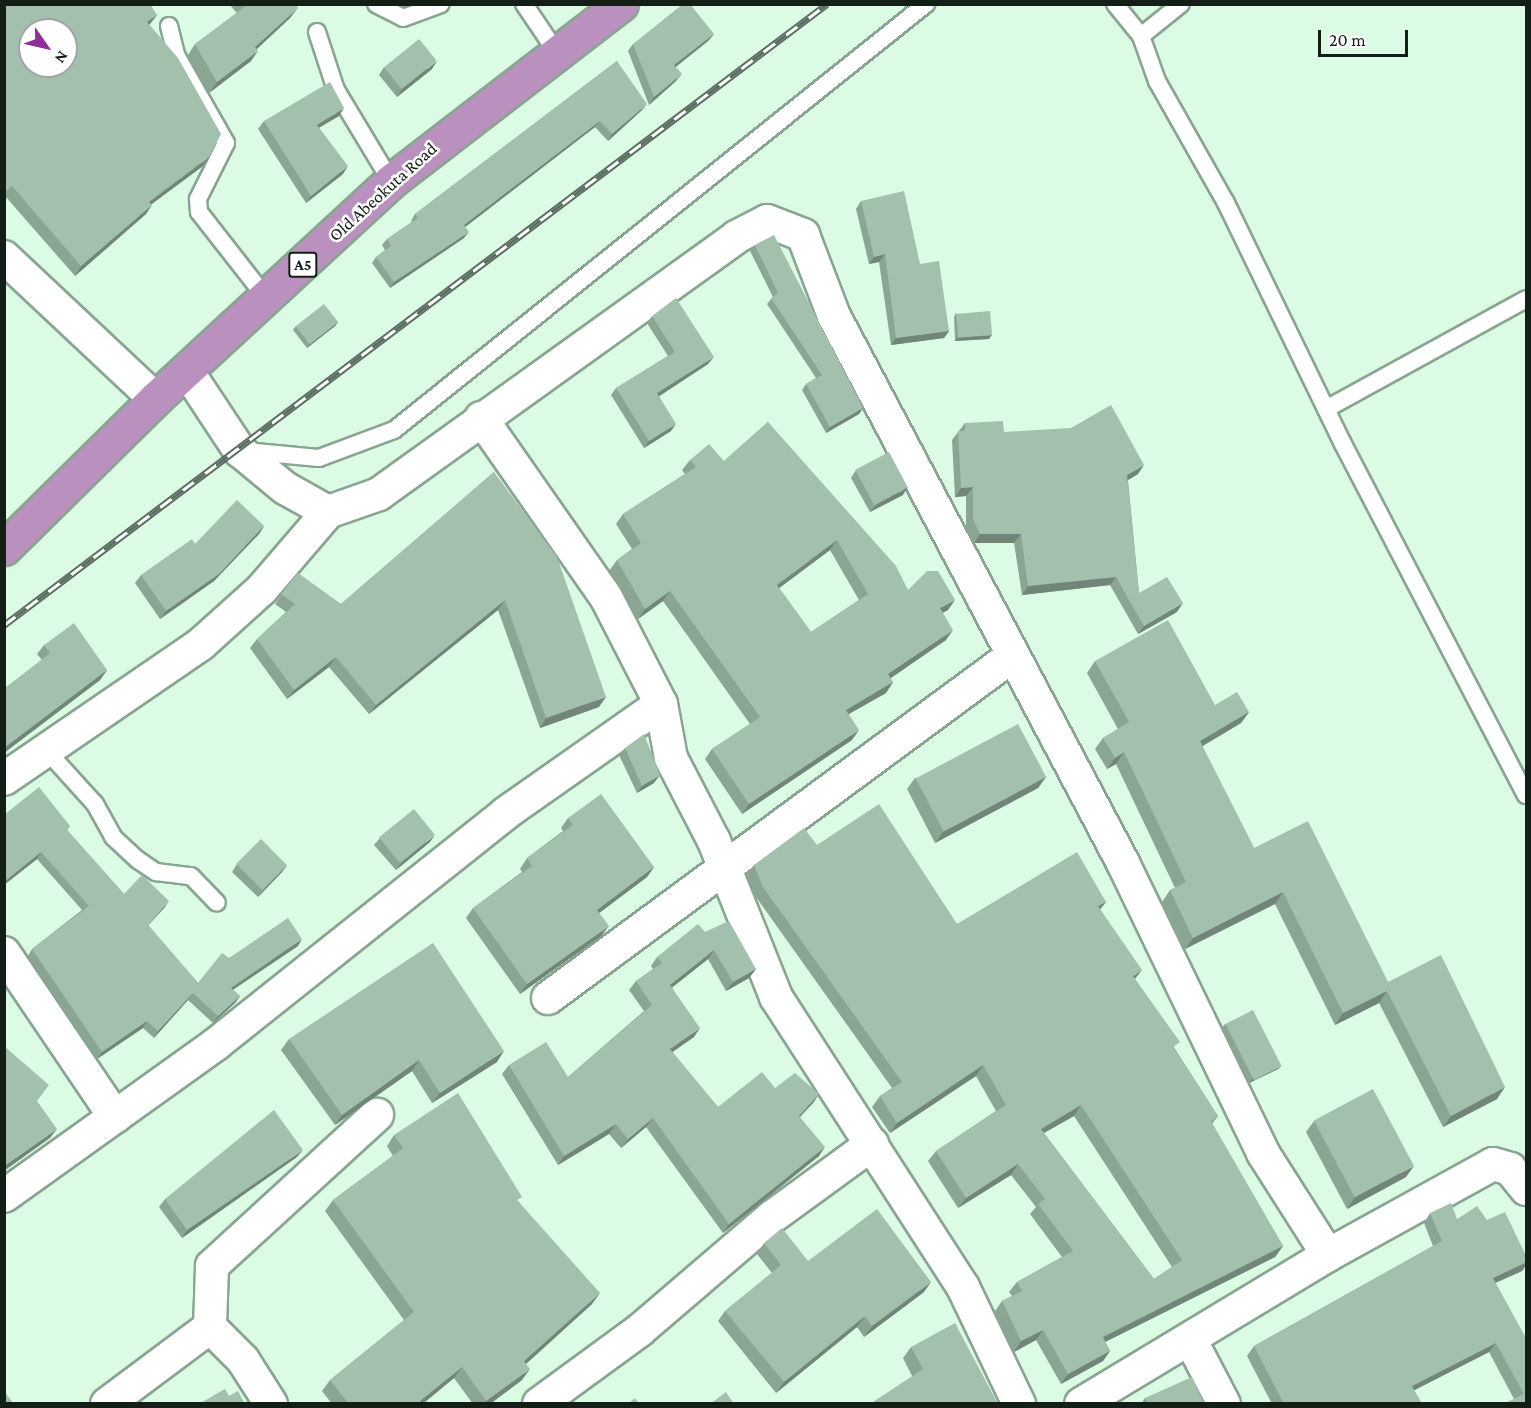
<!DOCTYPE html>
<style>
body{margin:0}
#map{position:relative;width:1531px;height:1408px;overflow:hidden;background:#dcfbe5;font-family:"Crimson Pro",serif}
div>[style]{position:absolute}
.roads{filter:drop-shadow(2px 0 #88a591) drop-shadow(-2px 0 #88a591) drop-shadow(0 2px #88a591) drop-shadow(0 -2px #88a591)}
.service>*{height:16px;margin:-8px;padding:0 8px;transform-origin:8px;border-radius:8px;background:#fff}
.minor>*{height:32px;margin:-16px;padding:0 16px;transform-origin:16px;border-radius:16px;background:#fff}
.trunk>*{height:33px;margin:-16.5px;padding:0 16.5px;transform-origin:16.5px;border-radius:16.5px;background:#ba90be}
.rail>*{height:7px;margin-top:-3.5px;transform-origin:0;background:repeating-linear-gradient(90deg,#fff 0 14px,#5c6e62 0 28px);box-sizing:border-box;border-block:2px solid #5c6e62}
.wall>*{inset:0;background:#8ba593}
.shaded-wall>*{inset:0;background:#718678}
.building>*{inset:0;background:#a2c0ab;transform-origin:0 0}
span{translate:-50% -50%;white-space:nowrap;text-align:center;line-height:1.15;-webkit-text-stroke:5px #fff;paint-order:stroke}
.shield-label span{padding:2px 4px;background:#fff;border:2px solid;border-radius:4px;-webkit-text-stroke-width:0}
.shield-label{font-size:16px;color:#131e17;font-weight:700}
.street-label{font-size:18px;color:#131e17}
.frame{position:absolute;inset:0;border:6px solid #131e17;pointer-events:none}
.north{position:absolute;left:18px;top:18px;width:60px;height:60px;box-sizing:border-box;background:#fff;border:2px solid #a1a5a2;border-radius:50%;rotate:124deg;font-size:16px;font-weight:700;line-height:24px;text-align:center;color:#131e17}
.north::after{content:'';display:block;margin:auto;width:21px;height:27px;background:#8e3099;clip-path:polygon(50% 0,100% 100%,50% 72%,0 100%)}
.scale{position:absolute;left:1318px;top:30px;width:90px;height:27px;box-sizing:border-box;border:3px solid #131e17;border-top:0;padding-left:8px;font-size:18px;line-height:21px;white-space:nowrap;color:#131e17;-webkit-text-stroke:4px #fff;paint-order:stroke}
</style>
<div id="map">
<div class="roads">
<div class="service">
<i style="left:376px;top:4px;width:30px;rotate:27deg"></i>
<i style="left:403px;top:18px;width:40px;rotate:-20.2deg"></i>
<i style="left:524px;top:4px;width:55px;rotate:56deg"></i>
<i style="left:1115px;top:4px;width:41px;rotate:50.9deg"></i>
<i style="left:1141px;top:36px;width:48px;rotate:70.4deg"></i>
<i style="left:1157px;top:81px;width:140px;rotate:60.5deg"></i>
<i style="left:1226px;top:203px;width:266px;rotate:64.1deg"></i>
<i style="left:1342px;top:442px;width:398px;rotate:62.5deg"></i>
<i style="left:169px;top:26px;width:30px;rotate:76deg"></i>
<i style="left:176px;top:55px;width:101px;rotate:60.4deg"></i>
<i style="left:226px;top:143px;width:63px;rotate:116.6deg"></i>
<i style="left:198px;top:199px;width:13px;rotate:86deg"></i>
<i style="left:199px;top:212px;width:110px;rotate:52deg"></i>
<i style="left:317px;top:32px;width:61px;rotate:71.9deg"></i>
<i style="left:336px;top:90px;width:106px;rotate:58.9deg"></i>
<i style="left:1141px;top:36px;width:51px;rotate:-38.7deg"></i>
<i style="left:1326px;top:409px;width:228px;rotate:-28.8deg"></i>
<i style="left:245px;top:451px;width:74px;rotate:5.4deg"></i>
<i style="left:319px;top:458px;width:80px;rotate:-20.5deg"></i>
<i style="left:394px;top:430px;width:682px;rotate:-38.69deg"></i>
<i style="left:46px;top:750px;width:73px;rotate:47.8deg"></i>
<i style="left:95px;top:804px;width:38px;rotate:61deg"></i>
<i style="left:113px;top:837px;width:34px;rotate:43deg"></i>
<i style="left:138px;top:860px;width:22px;rotate:34deg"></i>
<i style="left:156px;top:872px;width:35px;rotate:7deg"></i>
<i style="left:191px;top:876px;width:37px;rotate:46deg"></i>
</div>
<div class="minor">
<i style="left:4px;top:257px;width:207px;rotate:43.2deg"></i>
<i style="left:187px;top:371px;width:96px;rotate:56.5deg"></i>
<i style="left:240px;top:451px;width:58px;rotate:39.4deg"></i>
<i style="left:285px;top:488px;width:49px;rotate:29.2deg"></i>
<i style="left:481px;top:418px;width:218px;rotate:55.1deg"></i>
<i style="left:606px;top:597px;width:120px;rotate:62.8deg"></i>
<i style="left:661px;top:704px;width:55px;rotate:79.5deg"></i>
<i style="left:671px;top:758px;width:93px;rotate:62.6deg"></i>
<i style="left:714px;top:841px;width:168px;rotate:68.3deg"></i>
<i style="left:776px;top:997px;width:345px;rotate:57.2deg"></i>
<i style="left:963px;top:1287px;width:130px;rotate:64.4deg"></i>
<i style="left:4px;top:779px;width:239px;rotate:-34.4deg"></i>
<i style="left:201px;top:644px;width:82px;rotate:-42deg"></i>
<i style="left:262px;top:589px;width:101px;rotate:-49.4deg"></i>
<i style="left:328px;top:512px;width:54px;rotate:-19.4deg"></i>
<i style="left:379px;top:494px;width:440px;rotate:-35.7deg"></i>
<i style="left:736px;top:237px;width:35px;rotate:-27deg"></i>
<i style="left:767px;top:221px;width:39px;rotate:21deg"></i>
<i style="left:803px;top:235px;width:87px;rotate:69.1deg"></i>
<i style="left:834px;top:316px;width:619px;rotate:62.15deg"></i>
<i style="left:1123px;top:863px;width:322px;rotate:64.2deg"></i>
<i style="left:1263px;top:1153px;width:121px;rotate:57.5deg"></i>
<i style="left:4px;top:953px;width:198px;rotate:55.9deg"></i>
<i style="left:548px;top:998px;width:576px;rotate:-36.39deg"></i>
<i style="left:4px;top:1196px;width:261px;rotate:-35.6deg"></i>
<i style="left:216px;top:1044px;width:371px;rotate:-38.5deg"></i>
<i style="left:506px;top:813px;width:189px;rotate:-35.1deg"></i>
<i style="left:1190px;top:1339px;width:73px;rotate:62.4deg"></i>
<i style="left:107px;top:1404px;width:129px;rotate:-36.8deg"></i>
<i style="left:271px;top:1404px;width:52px;rotate:-122.5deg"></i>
<i style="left:243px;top:1360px;width:47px;rotate:-135deg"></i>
<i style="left:210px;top:1327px;width:61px;rotate:-88.1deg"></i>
<i style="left:212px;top:1266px;width:224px;rotate:-42.5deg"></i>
<i style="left:539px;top:1404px;width:125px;rotate:-36.2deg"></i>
<i style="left:640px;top:1330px;width:174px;rotate:-40.6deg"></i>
<i style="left:772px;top:1217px;width:124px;rotate:-36.1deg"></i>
<i style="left:1081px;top:1404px;width:288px;rotate:-31.1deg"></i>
<i style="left:1328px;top:1255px;width:188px;rotate:-28.9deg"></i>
<i style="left:1493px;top:1164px;width:18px;rotate:16deg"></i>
<i style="left:1510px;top:1169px;width:26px;rotate:51deg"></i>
</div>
<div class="trunk">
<i style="left:4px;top:548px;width:212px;rotate:-44.6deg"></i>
<i style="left:155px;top:399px;width:321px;rotate:-42.7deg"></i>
<i style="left:391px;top:181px;width:290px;rotate:-37.6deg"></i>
</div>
</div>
<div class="rail">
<i style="left:4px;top:625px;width:1031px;rotate:-37.04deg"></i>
</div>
<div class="wall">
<i style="clip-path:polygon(4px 4px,157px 15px,149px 25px,203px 166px,152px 204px,146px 214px,75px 276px,5px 196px)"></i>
<i style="clip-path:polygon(229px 4px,296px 4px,290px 18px,257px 49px,251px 61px,209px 93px,188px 55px,195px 44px,237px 13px)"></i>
<i style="clip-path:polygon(714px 34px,708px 41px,676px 67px,676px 81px,649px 105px,628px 51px,633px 44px)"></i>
<i style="clip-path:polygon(617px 61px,642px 110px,608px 141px,595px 127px,465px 227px,464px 238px,390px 288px,372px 263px,376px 257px,385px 250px,382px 245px,387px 239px,412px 222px,411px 221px,415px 214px)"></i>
<i style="clip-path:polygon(384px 67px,432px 69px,397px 97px,379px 75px)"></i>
<i style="clip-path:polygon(339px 116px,319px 128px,343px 174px,306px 203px,258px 129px,264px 121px)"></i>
<i style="clip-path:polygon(861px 201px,920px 264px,949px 331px,944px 338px,891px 345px,879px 262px,869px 264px,856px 209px)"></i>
<i style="clip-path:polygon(755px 245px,863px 408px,859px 414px,826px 433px,802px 390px,806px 384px,816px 378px,767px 304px,773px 297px,750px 251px)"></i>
<i style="clip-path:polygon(956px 313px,989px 339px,955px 341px,954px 317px)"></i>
<i style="clip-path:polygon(652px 316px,708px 364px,659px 396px,671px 431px,644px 448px,611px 395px,616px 388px,668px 356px,647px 323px)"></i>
<i style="clip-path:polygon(338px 322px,335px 326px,307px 348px,293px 330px,296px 326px)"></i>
<i style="clip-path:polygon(evenodd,768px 422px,908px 590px,948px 610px,942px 613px,946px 640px,890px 678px,893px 682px,886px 693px,849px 714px,852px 740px,742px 814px,705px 759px,712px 749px,750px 724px,663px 601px,638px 619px,609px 571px,617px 560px,632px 549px,616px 524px,623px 514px,685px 474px,682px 470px,690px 460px,724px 461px,768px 422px,830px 550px,859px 600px,811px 632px,779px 588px,830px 550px)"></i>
<i style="clip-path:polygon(965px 423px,1004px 432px,1138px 474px,1128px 480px,1139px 593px,1177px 612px,1138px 634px,1110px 585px,1022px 595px,1014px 543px,974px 543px,966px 528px,966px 496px,955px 497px,952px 440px)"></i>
<i style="clip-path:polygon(856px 470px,903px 495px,870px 512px,851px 478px)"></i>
<i style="clip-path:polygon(494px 472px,599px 707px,540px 728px,498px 610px,369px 714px,329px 667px,287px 699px,250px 648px,257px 639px,286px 612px,275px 604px,290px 583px,341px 604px)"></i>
<i style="clip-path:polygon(264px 526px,259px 534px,214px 581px,160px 619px,135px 583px,141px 575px,195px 544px)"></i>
<i style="clip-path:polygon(44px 645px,107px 670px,100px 680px,4px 753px,4px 689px,42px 660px,37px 654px)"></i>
<i style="clip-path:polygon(1095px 661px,1215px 705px,1249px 712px,1241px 723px,1202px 746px,1254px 848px,1388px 982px,1497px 1099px,1443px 1127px,1379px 1003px,1335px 1025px,1275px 904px,1185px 949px,1162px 902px,1170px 890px,1175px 888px,1116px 764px,1107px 769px,1095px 749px,1103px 738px,1118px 729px,1087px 673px)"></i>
<i style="clip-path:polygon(625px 748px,654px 783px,637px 793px,619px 755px)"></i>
<i style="clip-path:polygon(1046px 777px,1038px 788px,935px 843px,907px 789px,915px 778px)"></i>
<i style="clip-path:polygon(4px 815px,70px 826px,67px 830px,124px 894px,165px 907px,148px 925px,198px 983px,229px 958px,298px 946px,233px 990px,240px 996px,235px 1003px,213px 1023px,188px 1000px,154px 1038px,143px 1028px,97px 1059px,28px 956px,32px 949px,82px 910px,37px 859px,4px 885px)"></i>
<i style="clip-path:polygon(568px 818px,654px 867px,647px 877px,599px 913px,601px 936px,520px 994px,466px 918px,473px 908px,522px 872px,520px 869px,527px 858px,563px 831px,561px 828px)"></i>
<i style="clip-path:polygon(380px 838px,430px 842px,396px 870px,374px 845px)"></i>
<i style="clip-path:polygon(evenodd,817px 845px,957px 924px,1106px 902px,1100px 909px,1135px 979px,1175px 1049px,1218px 1116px,1212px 1124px,1283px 1246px,1275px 1257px,1105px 1342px,1110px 1351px,1103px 1361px,1061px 1384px,1036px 1340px,1014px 1352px,995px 1311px,1002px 1301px,1012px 1296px,1009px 1292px,1017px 1282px,1062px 1257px,1030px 1214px,1036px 1207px,1011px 1175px,958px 1208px,928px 1161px,936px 1151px,996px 1111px,976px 1076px,890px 1133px,872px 1107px,880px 1096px,892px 1088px,756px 897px,747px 875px,754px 865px,817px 845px,1074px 1116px,1172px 1267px,1154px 1279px,1044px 1133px,1074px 1116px)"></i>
<i style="clip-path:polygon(237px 864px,287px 865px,282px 872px,258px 897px,232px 872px)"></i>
<i style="clip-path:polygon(705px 932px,756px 969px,749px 978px,726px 991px,708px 959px,672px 987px,694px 1037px,672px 1052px,718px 1107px,775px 1088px,819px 1094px,813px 1103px,800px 1117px,819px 1156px,723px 1233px,646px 1127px,621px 1148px,609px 1134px,558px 1165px,502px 1074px,509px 1065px,568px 1077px,644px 1011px,629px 990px,636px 981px,653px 969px,651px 966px,657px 957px)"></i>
<i style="clip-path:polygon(1225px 1024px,1281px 1066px,1278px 1069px,1249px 1083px,1222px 1028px)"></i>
<i style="clip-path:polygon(289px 1039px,497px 1062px,432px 1103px,412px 1071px,335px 1125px,281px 1050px)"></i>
<i style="clip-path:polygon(1314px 1121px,1406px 1177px,1347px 1209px,1306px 1132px)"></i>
<i style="clip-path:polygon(394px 1135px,519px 1202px,592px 1304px,526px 1364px,522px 1380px,490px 1404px,473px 1404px,454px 1378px,423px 1404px,332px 1404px,322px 1391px,330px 1380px,404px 1320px,325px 1211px,333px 1200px,393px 1156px,387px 1146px)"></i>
<i style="clip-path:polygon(297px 1157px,182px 1238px,159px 1207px,165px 1199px)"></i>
<i style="clip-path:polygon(1430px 1213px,1457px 1219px,1487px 1220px,1527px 1258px,1527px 1264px,1522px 1271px,1495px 1283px,1527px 1404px,1514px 1399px,1489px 1352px,1414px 1390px,1422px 1404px,1272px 1404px,1247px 1356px,1254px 1346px,1433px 1246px,1424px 1223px)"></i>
<i style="clip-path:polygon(764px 1243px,808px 1261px,924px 1292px,864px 1337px,857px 1327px,776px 1393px,718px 1321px,725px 1311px,772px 1273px,757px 1254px)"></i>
<i style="clip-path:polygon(911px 1347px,998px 1404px,912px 1376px,903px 1358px)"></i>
<i style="clip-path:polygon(1145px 1398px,1204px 1404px,1141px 1404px)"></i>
</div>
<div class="shaded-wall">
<i style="clip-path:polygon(298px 8px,290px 18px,248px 57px,255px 47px)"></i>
<i style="clip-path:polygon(157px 15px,150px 24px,140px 32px,147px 22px)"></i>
<i style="clip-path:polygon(714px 34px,708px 41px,669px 72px,674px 65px)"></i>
<i style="clip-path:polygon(258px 51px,251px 61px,209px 93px,217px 82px)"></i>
<i style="clip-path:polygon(437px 61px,432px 69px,397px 97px,402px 89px)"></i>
<i style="clip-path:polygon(682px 74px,676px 81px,649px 105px,654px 97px)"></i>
<i style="clip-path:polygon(647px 104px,642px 110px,608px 141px,612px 134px)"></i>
<i style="clip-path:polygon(344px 108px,339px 116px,311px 132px,317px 125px)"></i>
<i style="clip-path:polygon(600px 121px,595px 127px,460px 231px,464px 225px)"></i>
<i style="clip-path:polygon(209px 157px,203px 166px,142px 211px,149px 202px)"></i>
<i style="clip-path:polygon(348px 166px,343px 174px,306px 203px,311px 196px)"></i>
<i style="clip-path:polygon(152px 205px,146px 214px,75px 276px,81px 266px)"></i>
<i style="clip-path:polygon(469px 232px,464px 238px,390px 288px,394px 282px)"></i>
<i style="clip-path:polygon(885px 254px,879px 262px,869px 264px,874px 257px)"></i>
<i style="clip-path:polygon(338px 322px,335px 326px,307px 348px,310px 344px)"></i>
<i style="clip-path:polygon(949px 331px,944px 338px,891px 345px,896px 338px)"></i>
<i style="clip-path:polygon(992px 335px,989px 339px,955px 341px,958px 337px)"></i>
<i style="clip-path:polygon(714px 357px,708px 364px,652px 401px,657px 393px)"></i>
<i style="clip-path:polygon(863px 408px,859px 414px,826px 433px,830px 427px)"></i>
<i style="clip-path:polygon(676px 424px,671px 431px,644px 448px,649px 441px)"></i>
<i style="clip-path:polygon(1144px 465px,1138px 474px,1121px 484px,1127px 475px)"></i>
<i style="clip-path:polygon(908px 487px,903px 495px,870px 512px,876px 505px)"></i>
<i style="clip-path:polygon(973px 487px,966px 496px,955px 497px,961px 488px)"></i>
<i style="clip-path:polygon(264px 526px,259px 534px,214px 581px,160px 619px,166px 611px)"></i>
<i style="clip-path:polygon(980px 534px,1021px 534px,1014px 543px,974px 543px)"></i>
<i style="clip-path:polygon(837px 540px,830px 550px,770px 595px,777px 585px)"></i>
<i style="clip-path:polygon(1116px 577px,1110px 585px,1022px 595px,1028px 586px)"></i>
<i style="clip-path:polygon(670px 591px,663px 601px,638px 619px,645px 609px)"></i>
<i style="clip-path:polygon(505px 600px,498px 610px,369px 714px,376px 705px)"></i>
<i style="clip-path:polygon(955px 600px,948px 610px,933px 618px,940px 608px)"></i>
<i style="clip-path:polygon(1183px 603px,1177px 612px,1138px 634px,1144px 626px)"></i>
<i style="clip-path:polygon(953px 630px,946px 640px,881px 685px,888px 674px)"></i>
<i style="clip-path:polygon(336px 657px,329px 667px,287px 699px,294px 690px)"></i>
<i style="clip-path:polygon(107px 670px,100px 680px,4px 753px,4px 748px)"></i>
<i style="clip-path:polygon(893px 682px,886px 693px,838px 720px,846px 710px)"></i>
<i style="clip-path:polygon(606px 697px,599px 707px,540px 728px,546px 718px)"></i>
<i style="clip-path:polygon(1249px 712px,1241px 723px,1191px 753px,1200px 741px)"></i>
<i style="clip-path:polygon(859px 730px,852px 740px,742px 814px,749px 804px)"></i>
<i style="clip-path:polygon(1124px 752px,1116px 764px,1107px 769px,1115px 758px)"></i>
<i style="clip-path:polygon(660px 775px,654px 783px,637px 793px,642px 786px)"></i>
<i style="clip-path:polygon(1046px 777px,1038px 788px,935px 843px,943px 832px)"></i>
<i style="clip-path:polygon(435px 835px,430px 842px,396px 870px,401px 863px)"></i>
<i style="clip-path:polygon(41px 852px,37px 859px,4px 885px,4px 882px)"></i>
<i style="clip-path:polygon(287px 865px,282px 872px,258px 897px,263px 890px)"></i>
<i style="clip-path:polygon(654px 867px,647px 877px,590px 920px,597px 910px)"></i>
<i style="clip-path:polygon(1283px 892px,1275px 904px,1185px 949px,1193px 938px)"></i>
<i style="clip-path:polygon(169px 901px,165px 907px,143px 931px,148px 925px)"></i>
<i style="clip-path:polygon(1106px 902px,1098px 912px,1098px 906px)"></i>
<i style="clip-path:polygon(609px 926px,601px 936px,520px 994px,527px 984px)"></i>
<i style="clip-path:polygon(302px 939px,298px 946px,226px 994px,231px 988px)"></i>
<i style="clip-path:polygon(714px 950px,708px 959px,664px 994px,670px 985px)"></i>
<i style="clip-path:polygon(756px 969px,749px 978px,726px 991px,733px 982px)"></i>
<i style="clip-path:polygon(1142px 970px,1134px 980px,1133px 976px)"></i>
<i style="clip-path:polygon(1387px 991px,1379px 1003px,1335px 1025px,1343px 1013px)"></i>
<i style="clip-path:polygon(193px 993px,188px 1000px,154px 1038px,158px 1031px)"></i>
<i style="clip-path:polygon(240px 996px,235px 1003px,213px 1023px,218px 1016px)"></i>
<i style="clip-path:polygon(147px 1021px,143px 1028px,97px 1059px,102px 1052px)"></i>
<i style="clip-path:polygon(700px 1028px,694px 1037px,664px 1058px,670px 1049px)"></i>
<i style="clip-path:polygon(504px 1051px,497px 1062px,432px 1103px,440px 1093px)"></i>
<i style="clip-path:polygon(419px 1060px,412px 1071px,335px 1125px,342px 1115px)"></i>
<i style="clip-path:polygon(983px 1065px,976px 1076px,890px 1133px,897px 1123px)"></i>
<i style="clip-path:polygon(1281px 1066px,1278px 1069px,1249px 1083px,1252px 1079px)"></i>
<i style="clip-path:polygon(1505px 1087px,1497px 1099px,1443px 1127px,1451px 1116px)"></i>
<i style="clip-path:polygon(819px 1094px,813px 1103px,792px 1125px,799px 1116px)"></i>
<i style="clip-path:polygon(1081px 1105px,1074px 1116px,1033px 1139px,1041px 1129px)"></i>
<i style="clip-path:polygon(653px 1118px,646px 1127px,621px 1148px,628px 1139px)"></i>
<i style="clip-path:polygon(616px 1124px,609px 1134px,558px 1165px,564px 1156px)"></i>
<i style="clip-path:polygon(57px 1129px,50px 1138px,4px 1171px,4px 1166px)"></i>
<i style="clip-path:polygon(825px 1147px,819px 1156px,723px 1233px,729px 1224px)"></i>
<i style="clip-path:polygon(303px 1150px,297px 1157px,182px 1238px,187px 1230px)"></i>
<i style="clip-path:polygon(1018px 1164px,1011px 1175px,958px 1208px,966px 1198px)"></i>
<i style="clip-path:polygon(1414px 1166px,1406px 1177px,1347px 1209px,1355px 1197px)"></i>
<i style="clip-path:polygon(1283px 1246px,1275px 1257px,1095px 1347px,1103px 1337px)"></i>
<i style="clip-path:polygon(1527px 1262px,1527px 1264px,1522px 1271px,1486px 1287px,1493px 1278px)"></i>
<i style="clip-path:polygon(931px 1282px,924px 1292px,864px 1337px,872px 1326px)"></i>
<i style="clip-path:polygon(600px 1293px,592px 1304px,517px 1372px,524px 1361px)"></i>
<i style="clip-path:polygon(865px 1316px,857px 1327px,776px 1393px,784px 1382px)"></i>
<i style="clip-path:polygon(1043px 1330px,1036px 1340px,1014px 1352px,1021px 1341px)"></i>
<i style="clip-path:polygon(1496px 1343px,1489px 1352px,1405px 1395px,1412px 1386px)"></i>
<i style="clip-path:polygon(1110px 1351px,1103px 1361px,1061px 1384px,1068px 1374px)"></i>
<i style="clip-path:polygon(462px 1367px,454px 1378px,422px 1404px,420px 1401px)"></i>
<i style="clip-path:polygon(530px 1369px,522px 1380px,490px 1404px,485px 1404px,486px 1401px)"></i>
</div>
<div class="building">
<i style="clip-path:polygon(evenodd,4px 4px,150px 4px,157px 15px,147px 22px,178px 58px,221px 134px,209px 157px,149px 202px,152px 205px,81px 266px,12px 186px,4px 193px,4px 4px,30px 30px,66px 30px,66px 66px,30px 66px,30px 30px)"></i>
<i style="clip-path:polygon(246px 4px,296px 4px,298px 8px,255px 47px,258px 51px,217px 82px,195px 44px,247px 5px)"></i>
<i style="clip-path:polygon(683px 4px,690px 4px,714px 34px,674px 65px,682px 74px,654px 97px,633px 44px)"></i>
<i style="left:419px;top:39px;width:28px;height:45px;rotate:51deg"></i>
<i style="clip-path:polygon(617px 61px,647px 104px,612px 134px,600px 121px,464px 225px,469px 232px,394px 282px,376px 257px,391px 246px,387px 239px,418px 218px,415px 214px)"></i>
<i style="clip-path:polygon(330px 82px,344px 108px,317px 125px,348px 166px,311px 196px,264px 121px)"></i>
<i style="clip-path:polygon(904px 191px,920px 264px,939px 261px,949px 331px,896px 338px,885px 254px,874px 257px,861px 201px)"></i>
<i style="clip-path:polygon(774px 235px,863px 408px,830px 427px,806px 384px,822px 375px,771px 298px,778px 293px,755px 245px)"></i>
<i style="clip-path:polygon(676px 298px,714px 357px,657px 393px,676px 424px,649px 441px,616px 388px,675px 352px,652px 316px)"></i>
<i style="left:324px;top:304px;width:23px;height:36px;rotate:52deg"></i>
<i style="left:990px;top:311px;width:24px;height:34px;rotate:85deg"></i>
<i style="clip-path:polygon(1111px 405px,1144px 465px,1127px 475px,1139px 593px,1167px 577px,1183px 603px,1144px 626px,1116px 577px,1028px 586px,1021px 534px,980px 534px,973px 519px,973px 487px,961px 488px,958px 431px,965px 431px,965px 423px,1003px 421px,1004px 432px,1071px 428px)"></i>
<i style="clip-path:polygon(evenodd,768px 422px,896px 566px,908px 590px,927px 571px,938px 571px,955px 600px,940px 608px,953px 630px,888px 674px,893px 682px,846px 710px,859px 730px,749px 804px,712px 749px,760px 717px,670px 591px,645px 609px,617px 560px,641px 543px,623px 514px,696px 467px,690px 460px,709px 444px,724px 461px,768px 422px,837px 540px,868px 594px,811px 632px,777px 585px,837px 540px)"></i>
<i style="left:889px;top:452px;width:40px;height:38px;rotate:62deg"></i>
<i style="clip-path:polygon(494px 472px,557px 557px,606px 697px,546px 718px,505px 600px,376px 705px,336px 657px,294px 690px,257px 639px,295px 604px,281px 594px,298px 573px,341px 604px)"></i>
<i style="clip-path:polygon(237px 500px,264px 526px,219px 574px,166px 611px,141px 575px,192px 539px,195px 544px)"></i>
<i style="clip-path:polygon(1168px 620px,1215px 705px,1237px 692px,1249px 712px,1200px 741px,1254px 848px,1308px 821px,1388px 982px,1441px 955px,1505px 1087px,1451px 1116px,1387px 991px,1343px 1013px,1283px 892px,1193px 938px,1170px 890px,1186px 882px,1124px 752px,1115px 758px,1103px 738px,1129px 722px,1095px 661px)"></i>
<i style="clip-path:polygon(74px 623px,107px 670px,4px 748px,4px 689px,50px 653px,44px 645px)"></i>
<i style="left:1018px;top:724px;width:60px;height:116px;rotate:62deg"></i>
<i style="clip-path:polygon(644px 734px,660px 775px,642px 786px,625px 748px)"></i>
<i style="clip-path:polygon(39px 787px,70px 826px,66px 829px,124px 894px,142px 875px,169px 901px,148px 925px,198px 983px,222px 953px,229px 958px,288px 918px,302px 939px,231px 988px,240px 996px,218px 1016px,193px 993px,158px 1031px,147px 1021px,102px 1052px,32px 949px,89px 906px,41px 852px,4px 882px,4px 815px)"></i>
<i style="clip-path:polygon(601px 794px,654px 867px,597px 910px,609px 926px,527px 984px,473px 908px,532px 866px,527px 858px,573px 825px,568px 818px)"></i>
<i style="clip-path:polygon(evenodd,879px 804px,957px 924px,1077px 852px,1106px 902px,1098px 906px,1142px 970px,1133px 976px,1180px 1042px,1173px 1047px,1218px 1116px,1211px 1121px,1283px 1246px,1103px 1337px,1110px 1351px,1068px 1374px,1043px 1330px,1021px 1341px,1002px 1301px,1022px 1291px,1017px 1282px,1073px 1251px,1038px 1204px,1045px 1199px,1018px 1164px,966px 1198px,936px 1151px,1006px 1105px,983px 1065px,897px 1123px,880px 1096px,902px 1082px,763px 887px,754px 865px,804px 828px,817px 845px,879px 804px,1081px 1105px,1182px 1260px,1154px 1279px,1041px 1129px,1081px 1105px)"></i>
<i style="left:414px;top:809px;width:33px;height:45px;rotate:51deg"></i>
<i style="left:261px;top:839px;width:37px;height:35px;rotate:45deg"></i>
<i style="clip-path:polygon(729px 921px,756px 969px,733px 982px,714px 950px,670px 985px,700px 1028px,670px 1049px,718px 1107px,762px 1072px,775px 1088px,795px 1073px,819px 1094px,799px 1116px,825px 1147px,729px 1224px,653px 1118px,628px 1139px,616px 1124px,564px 1156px,509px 1065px,546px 1042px,568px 1077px,652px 1005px,636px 981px,662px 963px,657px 957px,698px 924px,705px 932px)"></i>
<i style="clip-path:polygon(433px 943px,504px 1051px,440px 1093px,419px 1060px,342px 1115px,289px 1039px)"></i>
<i style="left:1253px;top:1010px;width:63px;height:31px;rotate:63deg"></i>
<i style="clip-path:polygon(4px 1046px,49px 1085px,37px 1101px,57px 1129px,4px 1166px)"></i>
<i style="left:1373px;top:1089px;width:87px;height:67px;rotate:62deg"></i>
<i style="clip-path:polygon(458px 1093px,522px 1197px,517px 1200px,600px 1293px,524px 1361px,530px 1369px,486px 1401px,462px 1367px,420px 1401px,423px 1404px,349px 1404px,330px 1380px,414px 1312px,333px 1200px,403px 1148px,394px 1135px)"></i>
<i style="clip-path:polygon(274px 1110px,303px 1150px,187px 1230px,165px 1199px)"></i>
<i style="clip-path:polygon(1451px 1203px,1457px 1219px,1477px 1206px,1487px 1220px,1505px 1212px,1527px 1258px,1527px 1262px,1493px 1278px,1527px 1340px,1527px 1404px,1503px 1404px,1524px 1394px,1496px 1343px,1412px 1386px,1422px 1404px,1284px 1404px,1254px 1346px,1442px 1241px,1430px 1213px)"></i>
<i style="clip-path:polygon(877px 1209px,931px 1282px,872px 1326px,865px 1316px,784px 1382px,725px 1311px,781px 1265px,764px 1243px,782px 1228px,808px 1261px)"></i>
<i style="clip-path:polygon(955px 1323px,998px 1404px,870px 1404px,923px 1369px,911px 1347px)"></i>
<i style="clip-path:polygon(1192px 1377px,1204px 1404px,1148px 1404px,1145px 1398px)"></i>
<i style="clip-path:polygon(225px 1389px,229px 1396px,238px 1391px,245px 1404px,199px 1404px)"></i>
<i style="clip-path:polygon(4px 1391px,13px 1403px,12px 1404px,4px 1404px)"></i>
<i style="clip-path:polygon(726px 1392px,734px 1404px,710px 1404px)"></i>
<i style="clip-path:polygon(635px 1398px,639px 1404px,628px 1404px)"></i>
</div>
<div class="shield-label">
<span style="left:303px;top:265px">A5</span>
</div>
<div class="street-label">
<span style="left:383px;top:192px;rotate:-42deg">Old Abeokuta Road</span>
</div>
<div class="frame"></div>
<div class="north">N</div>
<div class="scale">20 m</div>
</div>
